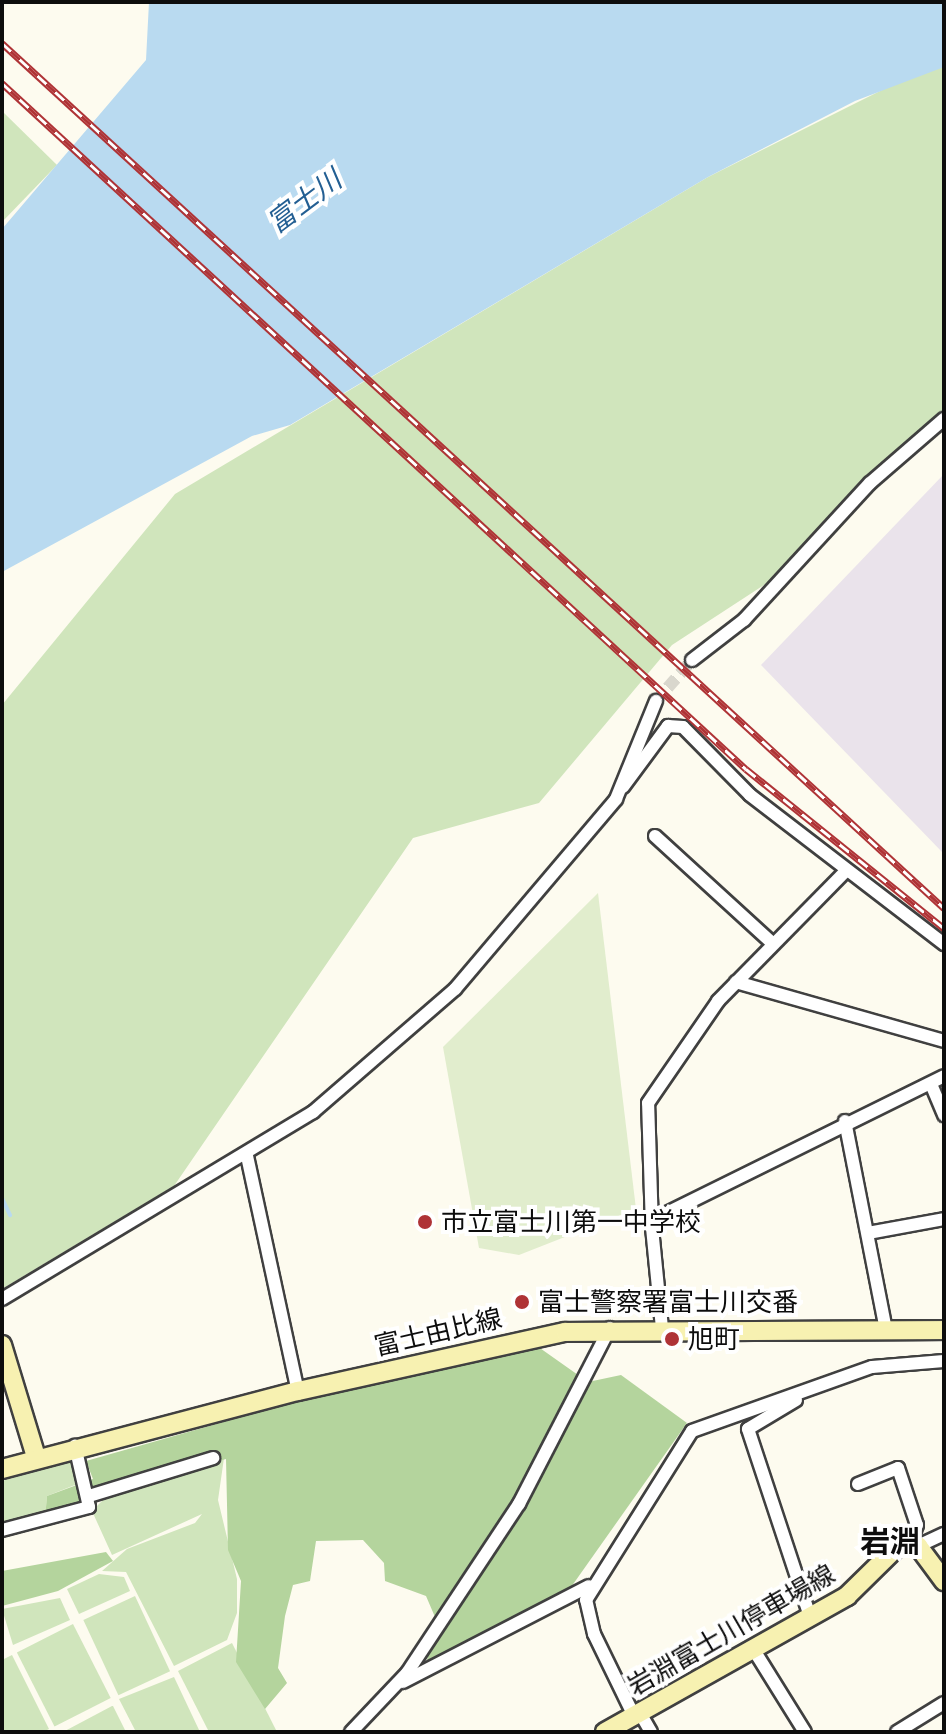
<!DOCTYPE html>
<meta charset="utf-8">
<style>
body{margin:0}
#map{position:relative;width:946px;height:1734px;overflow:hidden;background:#fdfbef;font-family:"IBM Plex Serif","Noto Sans JP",serif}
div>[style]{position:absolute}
.industrial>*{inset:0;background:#eae3eb}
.green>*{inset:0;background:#d0e5bc;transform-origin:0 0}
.forest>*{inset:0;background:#b4d49d}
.pitch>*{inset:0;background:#e1edcd}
.water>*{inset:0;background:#b9daf0}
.stream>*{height:4px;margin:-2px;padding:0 2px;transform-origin:2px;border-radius:2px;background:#b9daf0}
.street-tunnel>*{height:12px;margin-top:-6px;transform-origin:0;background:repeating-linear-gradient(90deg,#d9d7cd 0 12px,transparent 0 18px)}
.roads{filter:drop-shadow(2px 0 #404040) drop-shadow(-2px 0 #404040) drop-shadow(0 2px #404040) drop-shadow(0 -2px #404040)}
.street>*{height:12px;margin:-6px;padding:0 6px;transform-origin:6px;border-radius:6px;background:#fff}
.secondary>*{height:18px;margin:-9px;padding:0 9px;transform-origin:9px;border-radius:9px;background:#f7f1b1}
.rail>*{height:7px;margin-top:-3.5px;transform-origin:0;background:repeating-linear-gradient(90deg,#fff 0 12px,#af3336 0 24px);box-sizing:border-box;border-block:2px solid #af3336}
.dots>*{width:22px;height:22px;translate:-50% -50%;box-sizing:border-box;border:4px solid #fff;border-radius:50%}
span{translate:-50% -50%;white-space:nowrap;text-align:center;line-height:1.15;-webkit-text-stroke:8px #fff;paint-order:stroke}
.poi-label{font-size:26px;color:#0d0d0d}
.left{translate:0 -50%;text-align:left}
.street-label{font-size:26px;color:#0d0d0d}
.water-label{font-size:28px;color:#235f93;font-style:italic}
.quarter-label{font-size:30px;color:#0d0d0d;font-weight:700}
.frame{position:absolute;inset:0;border:4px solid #0d0d0d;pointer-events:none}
</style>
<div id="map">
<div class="industrial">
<i style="clip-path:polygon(944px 474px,944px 854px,761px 665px)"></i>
</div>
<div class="green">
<i style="clip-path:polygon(944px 59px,944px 417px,796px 564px,672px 645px,539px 803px,413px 838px,174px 1186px,2px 1289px,2px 705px,175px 494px,708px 177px)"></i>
<i style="clip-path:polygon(2px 111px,57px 165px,2px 222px)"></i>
<i style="clip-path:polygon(224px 1458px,218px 1500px,237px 1579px,237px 1613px,227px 1640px,174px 1666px,126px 1572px,102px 1571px,127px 1549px,195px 1523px,202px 1514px,112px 1555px,92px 1511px,109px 1494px)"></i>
<i style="clip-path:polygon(75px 1459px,80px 1483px,47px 1496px,45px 1518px,2px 1526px,2px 1481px)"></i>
<i style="clip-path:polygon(99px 1574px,124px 1577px,130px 1591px,79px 1614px,67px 1589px)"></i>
<i style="left:135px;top:1596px;width:83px;height:57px;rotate:65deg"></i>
<i style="clip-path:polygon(60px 1598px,70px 1620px,13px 1645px,2px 1609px)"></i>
<i style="left:73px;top:1624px;width:83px;height:63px;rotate:63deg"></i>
<i style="clip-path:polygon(232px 1643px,277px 1732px,209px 1732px,178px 1671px)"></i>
<i style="clip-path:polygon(12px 1655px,49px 1729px,43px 1732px,2px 1732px,2px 1660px)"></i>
<i style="clip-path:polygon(174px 1677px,200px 1732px,136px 1732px,119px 1699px)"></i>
<i style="clip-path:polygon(113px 1706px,126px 1732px,63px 1732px,112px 1706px)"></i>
</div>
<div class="forest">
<i style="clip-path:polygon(537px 1346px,588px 1382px,621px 1375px,687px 1423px,569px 1590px,425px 1671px,435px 1617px,426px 1596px,385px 1581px,384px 1563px,363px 1540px,316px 1541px,310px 1581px,293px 1585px,285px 1616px,278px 1668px,287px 1683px,265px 1709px,236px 1662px,241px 1581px,228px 1550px,226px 1459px,98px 1493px,79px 1514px,45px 1518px,47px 1496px,93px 1479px,86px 1461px,357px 1384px)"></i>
<i style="clip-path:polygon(106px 1552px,113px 1561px,58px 1591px,2px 1606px,2px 1571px)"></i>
</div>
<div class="pitch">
<i style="clip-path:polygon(598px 893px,636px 1209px,519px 1255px,479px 1248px,443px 1047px)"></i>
</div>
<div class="water">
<i style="clip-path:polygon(149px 2px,944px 2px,944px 67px,855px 101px,708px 177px,290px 425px,252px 436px,2px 572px,2px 229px,146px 60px)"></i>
</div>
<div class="stream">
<i style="left:2px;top:1198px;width:19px;rotate:65deg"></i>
</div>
<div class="street-tunnel">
<i style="left:656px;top:701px;width:55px;rotate:-48.7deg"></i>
</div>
<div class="roads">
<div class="street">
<i style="left:692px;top:660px;width:66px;rotate:-37.6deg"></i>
<i style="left:744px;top:620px;width:186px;rotate:-47.4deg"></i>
<i style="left:870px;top:483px;width:98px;rotate:-40.9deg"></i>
<i style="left:623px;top:787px;width:76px;rotate:-53.6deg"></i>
<i style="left:668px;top:726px;width:15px;rotate:4deg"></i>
<i style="left:683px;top:727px;width:95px;rotate:45.4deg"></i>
<i style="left:750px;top:795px;width:245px;rotate:37.5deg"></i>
<i style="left:655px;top:836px;width:159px;rotate:42.4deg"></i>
<i style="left:736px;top:982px;width:216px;rotate:15.8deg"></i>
<i style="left:931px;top:1084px;width:34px;rotate:67deg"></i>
<i style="left:845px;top:1121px;width:213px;rotate:78.9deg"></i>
<i style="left:247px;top:1156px;width:240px;rotate:77.8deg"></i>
<i style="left:652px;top:1228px;width:125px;rotate:-91.8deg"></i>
<i style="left:648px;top:1103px;width:124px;rotate:-55.5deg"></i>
<i style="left:718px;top:1001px;width:180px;rotate:-45.5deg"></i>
<i style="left:868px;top:1233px;width:77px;rotate:-10.4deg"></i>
<i style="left:2px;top:1299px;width:363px;rotate:-31deg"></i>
<i style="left:313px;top:1112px;width:188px;rotate:-40.9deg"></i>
<i style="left:455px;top:989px;width:249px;rotate:-49.7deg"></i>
<i style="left:616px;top:799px;width:106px;rotate:-67.8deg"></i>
<i style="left:662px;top:1328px;width:100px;rotate:-95.7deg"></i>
<i style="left:652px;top:1228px;width:17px;rotate:-50deg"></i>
<i style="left:663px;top:1215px;width:313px;rotate:-26.3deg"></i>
<i style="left:796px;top:1400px;width:56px;rotate:148.9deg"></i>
<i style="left:748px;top:1429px;width:200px;rotate:71.7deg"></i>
<i style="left:858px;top:1484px;width:43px;rotate:-21.8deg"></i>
<i style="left:898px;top:1468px;width:60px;rotate:71.6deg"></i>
<i style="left:917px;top:1525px;width:17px;rotate:111deg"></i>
<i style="left:89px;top:1496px;width:130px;rotate:-17deg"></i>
<i style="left:2px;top:1530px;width:90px;rotate:-14.8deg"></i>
<i style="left:89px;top:1507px;width:63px;rotate:-102.9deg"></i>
<i style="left:918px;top:1546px;width:29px;rotate:-25deg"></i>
<i style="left:752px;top:1647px;width:100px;rotate:58.1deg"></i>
<i style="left:403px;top:1682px;width:209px;rotate:-27.3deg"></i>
<i style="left:640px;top:1713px;width:22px;rotate:60deg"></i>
<i style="left:634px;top:1716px;width:91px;rotate:-116deg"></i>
<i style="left:594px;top:1634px;width:35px;rotate:-103deg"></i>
<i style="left:586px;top:1600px;width:199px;rotate:-57.9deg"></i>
<i style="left:692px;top:1431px;width:191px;rotate:-19.6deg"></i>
<i style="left:872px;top:1367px;width:72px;rotate:-4.8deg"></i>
<i style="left:351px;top:1732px;width:81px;rotate:-46.5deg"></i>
<i style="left:407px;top:1673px;width:203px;rotate:-56.5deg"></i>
<i style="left:519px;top:1504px;width:198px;rotate:-62.7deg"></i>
<i style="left:897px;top:1732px;width:55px;rotate:-31.7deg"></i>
</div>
<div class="secondary">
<i style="left:2px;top:1345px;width:117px;rotate:73.1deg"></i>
<i style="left:2px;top:1469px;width:306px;rotate:-14.8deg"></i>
<i style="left:298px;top:1391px;width:273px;rotate:-12.5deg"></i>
<i style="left:565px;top:1332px;width:379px;rotate:-0.3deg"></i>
<i style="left:605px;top:1732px;width:278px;rotate:-29.3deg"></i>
<i style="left:847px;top:1596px;width:78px;rotate:-44.5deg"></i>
<i style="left:903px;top:1541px;width:16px;rotate:18deg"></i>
<i style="left:918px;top:1546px;width:44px;rotate:53.4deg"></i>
</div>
</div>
<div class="rail">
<i style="left:2px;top:43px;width:1279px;rotate:42.56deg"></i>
<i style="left:2px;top:83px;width:1012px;rotate:42.68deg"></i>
<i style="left:746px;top:769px;width:254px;rotate:38.8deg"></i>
</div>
<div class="dots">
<i style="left:425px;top:1222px;background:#af3336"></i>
<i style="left:522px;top:1302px;background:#af3336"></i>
<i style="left:672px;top:1339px;background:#af3336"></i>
</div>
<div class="poi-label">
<span class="left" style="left:441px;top:1222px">市立富士川第一中学校</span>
<span class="left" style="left:538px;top:1302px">富士警察署富士川交番</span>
<span class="left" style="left:688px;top:1339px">旭町</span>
</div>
<div class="street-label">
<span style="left:438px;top:1332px;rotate:-13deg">富士由比線</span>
<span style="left:731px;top:1630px;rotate:-30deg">岩淵富士川停車場線</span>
</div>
<div class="water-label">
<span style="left:304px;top:201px;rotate:-37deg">富士川</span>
</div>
<div class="quarter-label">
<span style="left:890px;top:1541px">岩淵</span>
</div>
<div class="frame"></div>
</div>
